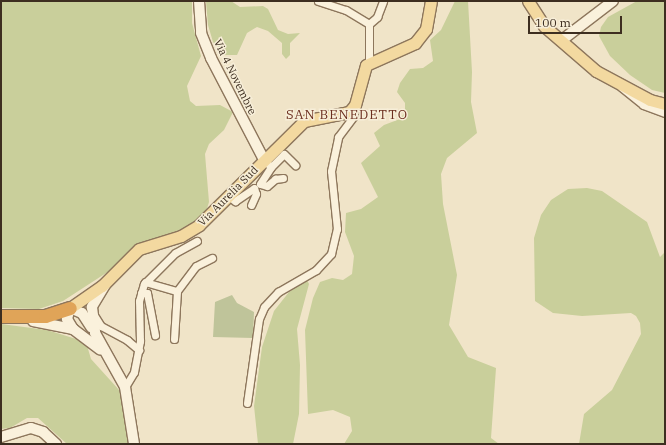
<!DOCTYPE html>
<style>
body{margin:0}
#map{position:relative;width:666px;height:445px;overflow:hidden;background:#f0e4c8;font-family:"IBM Plex Serif",serif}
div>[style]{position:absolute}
.green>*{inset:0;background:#c9cf9b}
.cemetery>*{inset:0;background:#bfc49a}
.roads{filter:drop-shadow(1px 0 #8d765c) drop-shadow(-1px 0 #8d765c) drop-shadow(0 1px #8d765c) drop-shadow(0 -1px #8d765c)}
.street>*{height:7px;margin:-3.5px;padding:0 3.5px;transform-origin:3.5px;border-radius:3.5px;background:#faf1dc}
.secondary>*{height:10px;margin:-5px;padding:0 5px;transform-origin:5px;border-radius:5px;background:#faf1dc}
.primary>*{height:11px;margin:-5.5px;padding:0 5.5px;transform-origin:5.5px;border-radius:5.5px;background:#f3d9a0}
.highway>*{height:13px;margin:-6.5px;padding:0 6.5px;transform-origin:6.5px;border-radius:6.5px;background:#e0a458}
span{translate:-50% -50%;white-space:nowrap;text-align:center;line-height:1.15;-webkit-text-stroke:3px #f7eed8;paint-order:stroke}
.street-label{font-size:11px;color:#3d2e20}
.quarter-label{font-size:13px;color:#6b2e1e;letter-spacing:1px}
.frame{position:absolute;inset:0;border:2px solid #3d2e20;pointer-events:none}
.scale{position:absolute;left:528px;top:16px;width:94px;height:18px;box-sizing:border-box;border:2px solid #3d2e20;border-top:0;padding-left:5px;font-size:12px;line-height:14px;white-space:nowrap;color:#3d2e20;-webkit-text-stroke:3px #f7eed8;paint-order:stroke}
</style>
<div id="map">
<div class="green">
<i style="clip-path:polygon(1px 1px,192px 1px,192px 23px,201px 56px,187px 86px,190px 101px,196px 106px,220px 105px,233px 112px,224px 130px,209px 144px,205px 154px,209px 202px,206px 212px,188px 229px,146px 241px,130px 250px,120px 264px,63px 301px,39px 309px,1px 308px)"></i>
<i style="clip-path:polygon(206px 1px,231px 1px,240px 7px,263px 6px,268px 9px,278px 30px,288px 34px,300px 33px,290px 43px,290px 55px,286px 59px,282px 54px,282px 43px,268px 31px,257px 27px,247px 33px,237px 55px,225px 55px,213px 42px,208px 25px)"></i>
<i style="clip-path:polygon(455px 1px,468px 1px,472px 72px,471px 102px,477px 133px,447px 158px,441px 174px,443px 204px,457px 275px,449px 325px,468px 357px,496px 368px,491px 438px,499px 444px,344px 444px,352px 431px,350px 417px,333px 410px,308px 414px,305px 330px,313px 298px,320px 282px,332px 278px,343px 280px,352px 274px,354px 256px,345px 232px,346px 213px,361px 209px,378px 197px,361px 163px,380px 146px,374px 133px,384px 125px,400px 119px,405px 112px,405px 103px,397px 92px,400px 83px,410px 69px,423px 68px,433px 61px,430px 40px,441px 30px)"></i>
<i style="clip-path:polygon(637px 1px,665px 1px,665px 93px,652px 90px,630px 75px,610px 56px,599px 36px,601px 27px,608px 17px)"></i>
<i style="clip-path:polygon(587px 188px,602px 191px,647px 222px,660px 257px,665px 252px,665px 444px,579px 444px,584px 414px,612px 390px,641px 334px,640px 323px,636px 316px,631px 313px,582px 316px,553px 313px,535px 301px,534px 238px,541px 215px,551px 200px,568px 189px)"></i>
<i style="clip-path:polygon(307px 280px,309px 284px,297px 329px,300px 365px,299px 414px,293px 444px,258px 444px,254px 406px,262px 347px,274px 311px,289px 292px)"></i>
<i style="clip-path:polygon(1px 324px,47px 330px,86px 342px,91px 359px,120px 391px,125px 411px,128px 444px,67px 444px,38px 418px,27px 418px,10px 428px,1px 429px)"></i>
</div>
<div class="cemetery">
<i style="clip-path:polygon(232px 295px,237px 303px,254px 312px,253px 338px,213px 337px,215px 302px)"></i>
</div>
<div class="roads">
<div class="street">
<i style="left:318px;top:1px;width:29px;rotate:18deg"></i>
<i style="left:346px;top:10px;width:27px;rotate:31deg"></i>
<i style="left:369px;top:24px;width:38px;rotate:90deg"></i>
<i style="left:369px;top:24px;width:11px;rotate:-41deg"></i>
<i style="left:377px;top:17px;width:17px;rotate:-69deg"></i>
<i style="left:621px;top:87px;width:28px;rotate:39deg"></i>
<i style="left:643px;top:105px;width:23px;rotate:20deg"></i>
<i style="left:268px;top:164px;width:4px;rotate:45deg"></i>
<i style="left:271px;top:167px;width:18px;rotate:-45deg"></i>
<i style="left:284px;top:154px;width:16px;rotate:45deg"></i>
<i style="left:271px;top:167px;width:20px;rotate:123deg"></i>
<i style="left:260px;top:184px;width:7px;rotate:16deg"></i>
<i style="left:267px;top:186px;width:11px;rotate:-41deg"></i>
<i style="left:275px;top:179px;width:8px;rotate:-7deg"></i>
<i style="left:228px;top:196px;width:9px;rotate:36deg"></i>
<i style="left:235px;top:201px;width:23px;rotate:-34deg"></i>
<i style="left:254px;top:188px;width:6px;rotate:72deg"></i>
<i style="left:256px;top:194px;width:12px;rotate:114deg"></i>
<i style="left:145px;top:282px;width:33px;rotate:16deg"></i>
<i style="left:177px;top:291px;width:31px;rotate:-53deg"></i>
<i style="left:196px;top:266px;width:18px;rotate:-27deg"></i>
<i style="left:141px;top:293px;width:6px"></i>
<i style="left:147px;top:293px;width:43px;rotate:79.2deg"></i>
<i style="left:94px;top:315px;width:13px;rotate:58deg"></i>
<i style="left:101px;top:326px;width:30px;rotate:28deg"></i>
<i style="left:127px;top:340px;width:16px;rotate:40deg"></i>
<i style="left:174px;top:339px;width:48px;rotate:-86.4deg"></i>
<i style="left:125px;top:387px;width:17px;rotate:-59deg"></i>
<i style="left:134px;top:372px;width:32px;rotate:-79deg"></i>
<i style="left:140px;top:341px;width:40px;rotate:-91.4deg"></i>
<i style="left:139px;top:301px;width:18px;rotate:-74deg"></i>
<i style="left:144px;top:284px;width:44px;rotate:-45deg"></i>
<i style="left:175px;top:253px;width:25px;rotate:-29deg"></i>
<i style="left:247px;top:403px;width:85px;rotate:-81.9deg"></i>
<i style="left:259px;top:319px;width:13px;rotate:-67deg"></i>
<i style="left:264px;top:307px;width:21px;rotate:-47deg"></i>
<i style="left:278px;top:292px;width:44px;rotate:-30.1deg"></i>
<i style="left:316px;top:270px;width:22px;rotate:-47deg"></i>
<i style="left:331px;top:254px;width:26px;rotate:-77deg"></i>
<i style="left:337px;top:229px;width:58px;rotate:-95.9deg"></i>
<i style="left:331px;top:171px;width:35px;rotate:-78deg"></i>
<i style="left:338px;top:137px;width:26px;rotate:-53deg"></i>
<i style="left:354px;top:116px;width:11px;rotate:-85deg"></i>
</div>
<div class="secondary">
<i style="left:199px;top:1px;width:32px;rotate:86deg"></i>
<i style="left:201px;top:33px;width:27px;rotate:68deg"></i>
<i style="left:211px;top:58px;width:115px;rotate:62.5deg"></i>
<i style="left:562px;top:40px;width:64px;rotate:-37.4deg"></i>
<i style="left:105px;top:285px;width:26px;rotate:121deg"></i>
<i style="left:92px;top:307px;width:26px;rotate:83deg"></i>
<i style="left:95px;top:333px;width:62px;rotate:60.9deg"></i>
<i style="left:125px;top:387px;width:58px;rotate:81deg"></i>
<i style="left:33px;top:321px;width:41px;rotate:11.3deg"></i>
<i style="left:73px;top:329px;width:34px;rotate:37deg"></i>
<i style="left:73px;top:329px;width:12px;rotate:-121deg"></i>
<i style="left:67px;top:319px;width:11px;rotate:-75deg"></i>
<i style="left:70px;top:308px;width:13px;rotate:23deg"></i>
<i style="left:82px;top:313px;width:17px;rotate:57deg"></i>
<i style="left:1px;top:437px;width:31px;rotate:-17deg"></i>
<i style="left:31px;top:428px;width:13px;rotate:18deg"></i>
<i style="left:43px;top:432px;width:18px;rotate:43deg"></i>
</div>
<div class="primary">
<i style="left:528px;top:1px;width:30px;rotate:57deg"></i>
<i style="left:544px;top:26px;width:69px;rotate:40.9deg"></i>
<i style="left:596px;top:71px;width:61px;rotate:28.2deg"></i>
<i style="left:650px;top:100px;width:16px;rotate:15deg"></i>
<i style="left:70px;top:308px;width:39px;rotate:-35deg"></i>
<i style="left:102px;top:286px;width:52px;rotate:-45deg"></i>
<i style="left:139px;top:249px;width:44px;rotate:-17.2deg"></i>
<i style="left:181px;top:236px;width:21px;rotate:-31deg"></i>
<i style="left:199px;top:225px;width:148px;rotate:-44.7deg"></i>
<i style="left:304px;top:121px;width:46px;rotate:-11.3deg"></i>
<i style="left:349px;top:112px;width:9px;rotate:-49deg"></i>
<i style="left:355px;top:105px;width:41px;rotate:-74.6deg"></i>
<i style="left:366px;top:65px;width:54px;rotate:-24.2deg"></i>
<i style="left:415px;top:43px;width:18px;rotate:-52deg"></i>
<i style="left:426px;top:29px;width:28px;rotate:-80deg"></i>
</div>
<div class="highway">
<i style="left:1px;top:316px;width:44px"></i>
<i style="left:45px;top:316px;width:26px;rotate:-18deg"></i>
</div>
</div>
<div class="street-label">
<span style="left:235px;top:77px;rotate:64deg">Via 4 Novembre</span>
<span style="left:228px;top:196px;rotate:-45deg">Via Aurelia Sud</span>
</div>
<div class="quarter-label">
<span style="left:347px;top:115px">SAN BENEDETTO</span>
</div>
<div class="frame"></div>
<div class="scale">100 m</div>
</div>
